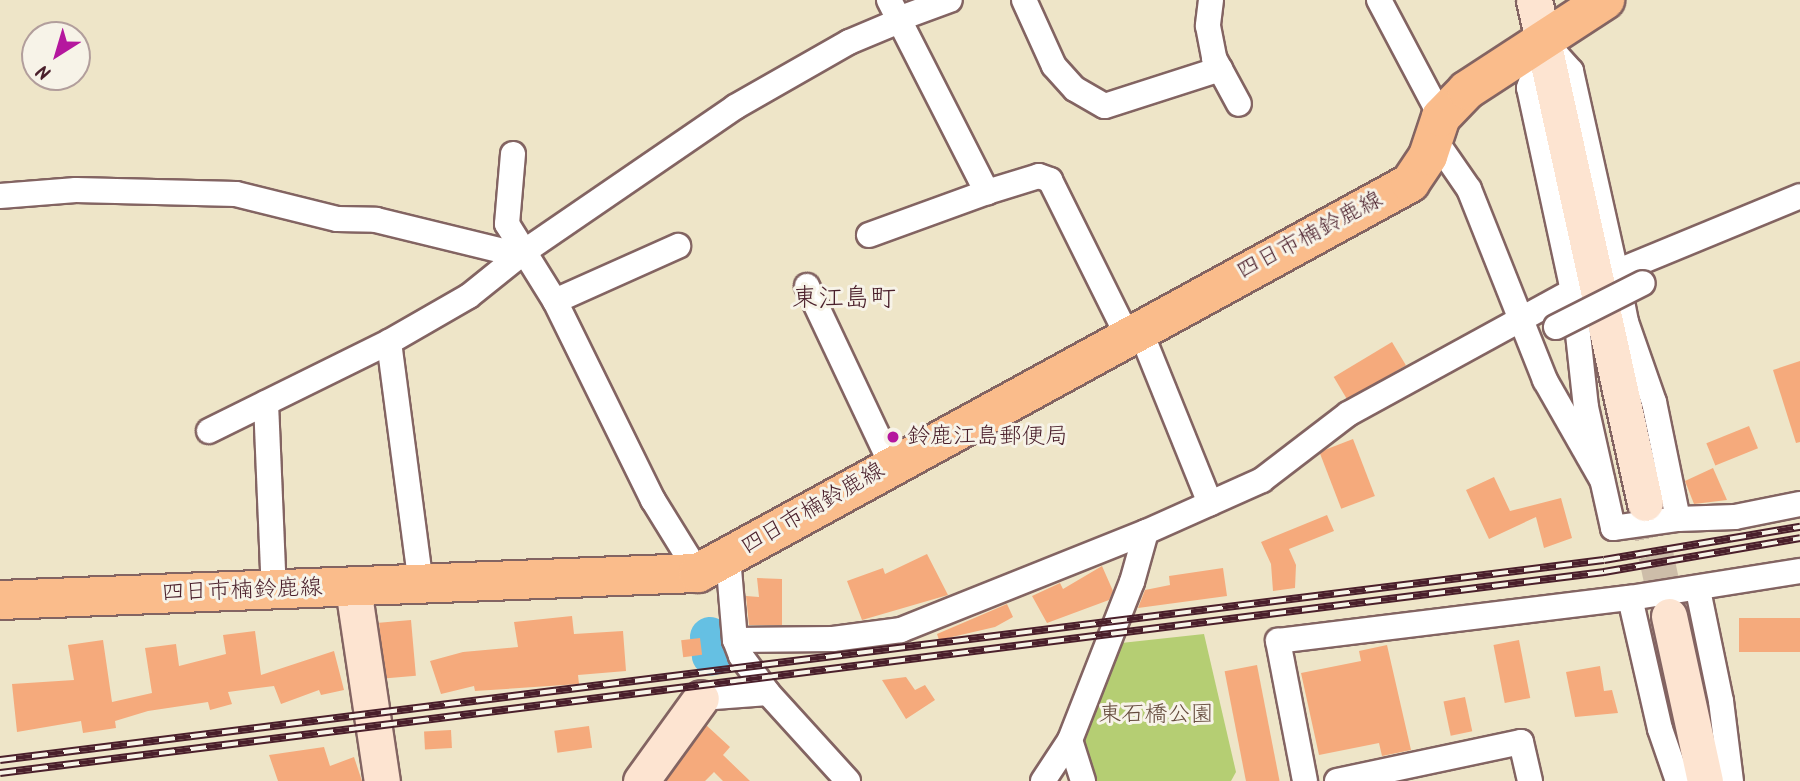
<!DOCTYPE html>
<meta charset="utf-8">
<style>
body{margin:0}
#map{position:relative;width:1800px;height:781px;overflow:hidden;background:#eee5c8;font-family:Kalam,"Klee One",sans-serif}
div>[style]{position:absolute}
.green>*{inset:0;background:#b5ce73}
.river>*{height:40px;margin:-20px;padding:0 20px;transform-origin:20px;border-radius:20px;background:#65c0e3}
.building>*{inset:0;background:#f5aa7c;transform-origin:0 0}
.secondary-tunnel>*{height:35px;margin-top:-17.5px;transform-origin:0;background:repeating-linear-gradient(90deg,#cdbda9 0 35px,transparent 0 53px)}
.roads{filter:drop-shadow(2px 0 #836462) drop-shadow(-2px 0 #836462) drop-shadow(0 2px #836462) drop-shadow(0 -2px #836462)}
.street>*{height:24px;margin:-12px;padding:0 12px;transform-origin:12px;border-radius:12px;background:#fff}
.secondary>*{height:35px;margin:-17.5px;padding:0 17.5px;transform-origin:17.5px;border-radius:17.5px;background:#fde4d1}
.primary>*{height:38px;margin:-19px;padding:0 19px;transform-origin:19px;border-radius:19px;background:#fabc8b}
.rail>*{height:8px;margin-top:-4px;transform-origin:0;background:repeating-linear-gradient(90deg,#f7f3e8 0 16px,#4a1f2b 0 32px);box-sizing:border-box;border-block:2px solid #4a1f2b}
.bridges{filter:drop-shadow(2px 0 #836462) drop-shadow(-2px 0 #836462) drop-shadow(0 2px #836462) drop-shadow(0 -2px #836462)}
.street-bridge>*{height:24px;margin:-12px;padding:0 12px;transform-origin:12px;border-radius:12px;background:#fff}
.dots>*{width:19px;height:19px;translate:-50% -50%;box-sizing:border-box;border:4px solid #f7f3e8;border-radius:50%}
span{translate:-50% -50%;white-space:nowrap;text-align:center;line-height:1.15;-webkit-text-stroke:6px #f7f3e8;paint-order:stroke}
.street-label{font-size:23px;color:#4a1f2b}
.poi-label{font-size:23px;color:#4a1f2b}
.left{translate:0 -50%;text-align:left}
.park-label{font-size:23px;color:#654b3d}
.quarter-label{font-size:26px;color:#4a1f2b}
.north{position:absolute;left:21px;top:21px;width:70px;height:70px;box-sizing:border-box;background:#f7f3e8;border:2px solid #b29e9c;border-radius:50%;rotate:217deg;font-size:19px;font-weight:700;line-height:28px;text-align:center;color:#4a1f2b}
.north::after{content:'';display:block;margin:auto;width:24px;height:32px;background:#b5179e;clip-path:polygon(50% 0,100% 100%,50% 72%,0 100%)}
</style>
<div id="map">
<div class="green">
<i style="clip-path:polygon(1204px 634px,1236px 772px,1231px 781px,1091px 781px,1080px 727px,1112px 644px)"></i>
</div>
<div class="river">
<i style="left:710px;top:637px;width:11px;rotate:63deg"></i>
<i style="left:715px;top:647px;width:9px;rotate:111deg"></i>
</div>
<div class="building">
<i style="left:1392px;top:342px;width:27px;height:68px;rotate:59deg"></i>
<i style="clip-path:polygon(1800px 361px,1800px 442px,1796px 443px,1773px 370px)"></i>
<i style="left:1749px;top:426px;width:24px;height:46px;rotate:68deg"></i>
<i style="left:1353px;top:439px;width:61px;height:36px;rotate:69deg"></i>
<i style="clip-path:polygon(1713px 468px,1727px 500px,1694px 504px,1685px 481px)"></i>
<i style="clip-path:polygon(1494px 477px,1510px 511px,1561px 498px,1572px 538px,1544px 548px,1536px 517px,1489px 539px,1466px 490px)"></i>
<i style="clip-path:polygon(1327px 515px,1334px 531px,1289px 549px,1296px 565px,1295px 588px,1273px 591px,1271px 564px,1261px 542px)"></i>
<i style="clip-path:polygon(927px 554px,948px 595px,862px 620px,847px 581px,883px 568px,885px 574px)"></i>
<i style="clip-path:polygon(1102px 566px,1113px 591px,1109px 600px,1047px 623px,1032px 596px,1060px 583px,1063px 589px)"></i>
<i style="clip-path:polygon(1223px 568px,1227px 596px,1138px 608px,1145px 590px,1170px 585px,1169px 576px)"></i>
<i style="clip-path:polygon(757px 578px,782px 579px,782px 625px,749px 625px,746px 596px,759px 597px)"></i>
<i style="clip-path:polygon(1007px 604px,1013px 617px,995px 627px,939px 640px,937px 634px)"></i>
<i style="clip-path:polygon(572px 616px,574px 634px,623px 631px,626px 671px,578px 675px,579px 684px,475px 691px,474px 686px,441px 694px,430px 661px,463px 652px,518px 647px,514px 622px)"></i>
<i style="left:1800px;top:618px;width:34px;height:61px;rotate:90deg"></i>
<i style="left:411px;top:620px;width:56px;height:32px;rotate:85deg"></i>
<i style="clip-path:polygon(255px 631px,261px 675px,334px 651px,344px 690px,321px 695px,319px 690px,281px 704px,274px 686px,228px 692px,232px 704px,210px 710px,208px 702px,148px 711px,115px 721px,116px 728px,83px 733px,81px 721px,17px 732px,12px 684px,74px 680px,68px 645px,103px 640px,112px 702px,152px 693px,145px 648px,176px 644px,179px 666px,226px 654px,223px 635px)"></i>
<i style="left:700px;top:638px;width:17px;height:19px;rotate:83deg"></i>
<i style="left:1519px;top:640px;width:59px;height:26px;rotate:79deg"></i>
<i style="clip-path:polygon(1387px 645px,1411px 750px,1382px 756px,1379px 743px,1319px 755px,1301px 673px,1361px 661px,1359px 651px)"></i>
<i style="left:1257px;top:665px;width:118px;height:33px;rotate:79deg"></i>
<i style="clip-path:polygon(1600px 666px,1604px 691px,1612px 690px,1618px 713px,1575px 717px,1566px 672px)"></i>
<i style="clip-path:polygon(906px 677px,915px 690px,925px 685px,935px 700px,906px 719px,882px 680px)"></i>
<i style="left:1465px;top:697px;width:35px;height:22px;rotate:78deg"></i>
<i style="clip-path:polygon(706px 725px,730px 747px,723px 755px,750px 781px,723px 781px,714px 772px,705px 781px,666px 781px)"></i>
<i style="left:589px;top:726px;width:22px;height:35px;rotate:82deg"></i>
<i style="left:451px;top:730px;width:18px;height:27px;rotate:87deg"></i>
<i style="clip-path:polygon(324px 747px,330px 766px,354px 757px,362px 781px,278px 781px,269px 755px)"></i>
</div>
<div class="secondary-tunnel">
<i style="left:1645px;top:503px;width:116px;rotate:78deg"></i>
</div>
<div class="roads">
<div class="street">
<i style="left:889px;top:0;width:216px;rotate:63deg"></i>
<i style="left:987px;top:192px;width:54px;rotate:-17.1deg"></i>
<i style="left:1039px;top:176px;width:12px;rotate:20deg"></i>
<i style="left:1050px;top:180px;width:175px;rotate:63.6deg"></i>
<i style="left:1024px;top:0;width:72px;rotate:65.6deg"></i>
<i style="left:1054px;top:66px;width:31px;rotate:48deg"></i>
<i style="left:1075px;top:89px;width:34px;rotate:30deg"></i>
<i style="left:1105px;top:106px;width:121px;rotate:-17.8deg"></i>
<i style="left:1211px;top:0;width:26px;rotate:97deg"></i>
<i style="left:1208px;top:26px;width:33px;rotate:79deg"></i>
<i style="left:1214px;top:58px;width:52px;rotate:61.5deg"></i>
<i style="left:1379px;top:0;width:132px;rotate:62.1deg"></i>
<i style="left:898px;top:19px;width:55px;rotate:-20.1deg"></i>
<i style="left:1433px;top:137px;width:63px;rotate:55.3deg"></i>
<i style="left:1469px;top:189px;width:206px;rotate:68.3deg"></i>
<i style="left:1545px;top:380px;width:115px;rotate:60.3deg"></i>
<i style="left:513px;top:154px;width:70px;rotate:94.9deg"></i>
<i style="left:507px;top:224px;width:91px;rotate:58.1deg"></i>
<i style="left:555px;top:301px;width:222px;rotate:63.8deg"></i>
<i style="left:653px;top:500px;width:86px;rotate:58.3deg"></i>
<i style="left:0;top:196px;width:76px;rotate:-4.5deg"></i>
<i style="left:76px;top:190px;width:160px;rotate:1.4deg"></i>
<i style="left:236px;top:194px;width:104px;rotate:13.9deg"></i>
<i style="left:337px;top:219px;width:39px;rotate:1deg"></i>
<i style="left:376px;top:220px;width:135px;rotate:13.7deg"></i>
<i style="left:507px;top:252px;width:18px;rotate:-3deg"></i>
<i style="left:869px;top:235px;width:126px;rotate:-20deg"></i>
<i style="left:1617px;top:276px;width:47px;rotate:78.9deg"></i>
<i style="left:1626px;top:322px;width:85px;rotate:70.7deg"></i>
<i style="left:1654px;top:402px;width:119px;rotate:78.4deg"></i>
<i style="left:1678px;top:519px;width:57px;rotate:-2deg"></i>
<i style="left:1735px;top:517px;width:66px;rotate:-11.3deg"></i>
<i style="left:807px;top:286px;width:197px;rotate:64.7deg"></i>
<i style="left:1574px;top:297px;width:111px;rotate:83.8deg"></i>
<i style="left:1586px;top:407px;width:124px;rotate:77.4deg"></i>
<i style="left:1613px;top:528px;width:66px;rotate:-7.9deg"></i>
<i style="left:555px;top:301px;width:135px;rotate:-24.1deg"></i>
<i style="left:1140px;top:330px;width:187px;rotate:68deg"></i>
<i style="left:389px;top:342px;width:245px;rotate:82.5deg"></i>
<i style="left:266px;top:403px;width:187px;rotate:87.6deg"></i>
<i style="left:209px;top:431px;width:201px;rotate:-26.3deg"></i>
<i style="left:389px;top:342px;width:92px;rotate:-29.9deg"></i>
<i style="left:469px;top:296px;width:72px;rotate:-38.8deg"></i>
<i style="left:525px;top:251px;width:255px;rotate:-34.4deg"></i>
<i style="left:735px;top:107px;width:131px;rotate:-29.7deg"></i>
<i style="left:849px;top:42px;width:54px;rotate:-22.8deg"></i>
<i style="left:728px;top:557px;width:83px;rotate:85.2deg"></i>
<i style="left:735px;top:640px;width:17px;rotate:69deg"></i>
<i style="left:741px;top:656px;width:46px;rotate:53.9deg"></i>
<i style="left:768px;top:693px;width:119px;rotate:47.7deg"></i>
<i style="left:1698px;top:590px;width:113px;rotate:78.3deg"></i>
<i style="left:1721px;top:701px;width:81px;rotate:82.9deg"></i>
<i style="left:1630px;top:598px;width:172px;rotate:-9deg"></i>
<i style="left:735px;top:640px;width:98px;rotate:-0.6deg"></i>
<i style="left:833px;top:639px;width:69px;rotate:-7.5deg"></i>
<i style="left:901px;top:630px;width:264px;rotate:-21.8deg"></i>
<i style="left:1146px;top:532px;width:127px;rotate:-24.1deg"></i>
<i style="left:1262px;top:480px;width:108px;rotate:-37.5deg"></i>
<i style="left:1348px;top:414px;width:256px;rotate:-28.7deg"></i>
<i style="left:1573px;top:291px;width:208px;rotate:-102.2deg"></i>
<i style="left:1529px;top:88px;width:49px;rotate:-70.8deg"></i>
<i style="left:1545px;top:42px;width:39px;rotate:48deg"></i>
<i style="left:1571px;top:71px;width:206px;rotate:77.4deg"></i>
<i style="left:1616px;top:272px;width:199px;rotate:-22.4deg"></i>
<i style="left:701px;top:698px;width:67px;rotate:-4.3deg"></i>
<i style="left:1070px;top:740px;width:170px;rotate:-68.6deg"></i>
<i style="left:1132px;top:582px;width:52px;rotate:-74.4deg"></i>
<i style="left:1043px;top:781px;width:49px;rotate:-56.6deg"></i>
<i style="left:1070px;top:740px;width:43px;rotate:72.4deg"></i>
<i style="left:1305px;top:781px;width:143px;rotate:-100.9deg"></i>
<i style="left:1278px;top:641px;width:355px;rotate:-7deg"></i>
<i style="left:1630px;top:598px;width:134px;rotate:77.1deg"></i>
<i style="left:1660px;top:729px;width:55px;rotate:70.9deg"></i>
<i style="left:1337px;top:781px;width:188px;rotate:-12deg"></i>
<i style="left:1521px;top:742px;width:40px;rotate:77deg"></i>
</div>
<div class="secondary">
<i style="left:1534px;top:0;width:515px;rotate:77.56deg"></i>
<i style="left:353px;top:588px;width:195px;rotate:81.5deg"></i>
<i style="left:1669px;top:616px;width:169px;rotate:77.7deg"></i>
<i style="left:641px;top:781px;width:102px;rotate:-54.1deg"></i>
</div>
<div class="primary">
<i style="left:0;top:600px;width:699px;rotate:-2.22deg"></i>
<i style="left:698px;top:573px;width:812px;rotate:-28.71deg"></i>
<i style="left:1410px;top:183px;width:32px;rotate:-56deg"></i>
<i style="left:1428px;top:156px;width:41px;rotate:-71.6deg"></i>
<i style="left:1441px;top:117px;width:37px;rotate:-46deg"></i>
<i style="left:1467px;top:90px;width:165px;rotate:-33.1deg"></i>
</div>
</div>
<div class="rail">
<i style="left:0;top:760px;width:1616px;rotate:-7.11deg"></i>
<i style="left:1604px;top:560px;width:199px;rotate:-9.6deg"></i>
<i style="left:0;top:773px;width:1617px;rotate:-7.14deg"></i>
<i style="left:1604px;top:572px;width:199px;rotate:-9.8deg"></i>
</div>
<div class="bridges">
<div class="street-bridge">
<i style="left:1556px;top:327px;width:97px;rotate:-26.8deg"></i>
</div>
</div>
<div class="dots">
<i style="left:893px;top:437px;background:#b5179e"></i>
</div>
<div class="street-label">
<span style="left:1310px;top:236px;rotate:-28deg">四日市楠鈴鹿線</span>
<span style="left:813px;top:509px;rotate:-30deg">四日市楠鈴鹿線</span>
<span style="left:242px;top:591px;rotate:-2deg">四日市楠鈴鹿線</span>
</div>
<div class="poi-label">
<span class="left" style="left:907px;top:437px">鈴鹿江島郵便局</span>
</div>
<div class="park-label">
<span style="left:1156px;top:715px">東石橋公園</span>
</div>
<div class="quarter-label">
<span style="left:844px;top:300px">東江島町</span>
</div>
<div class="north">N</div>
</div>
